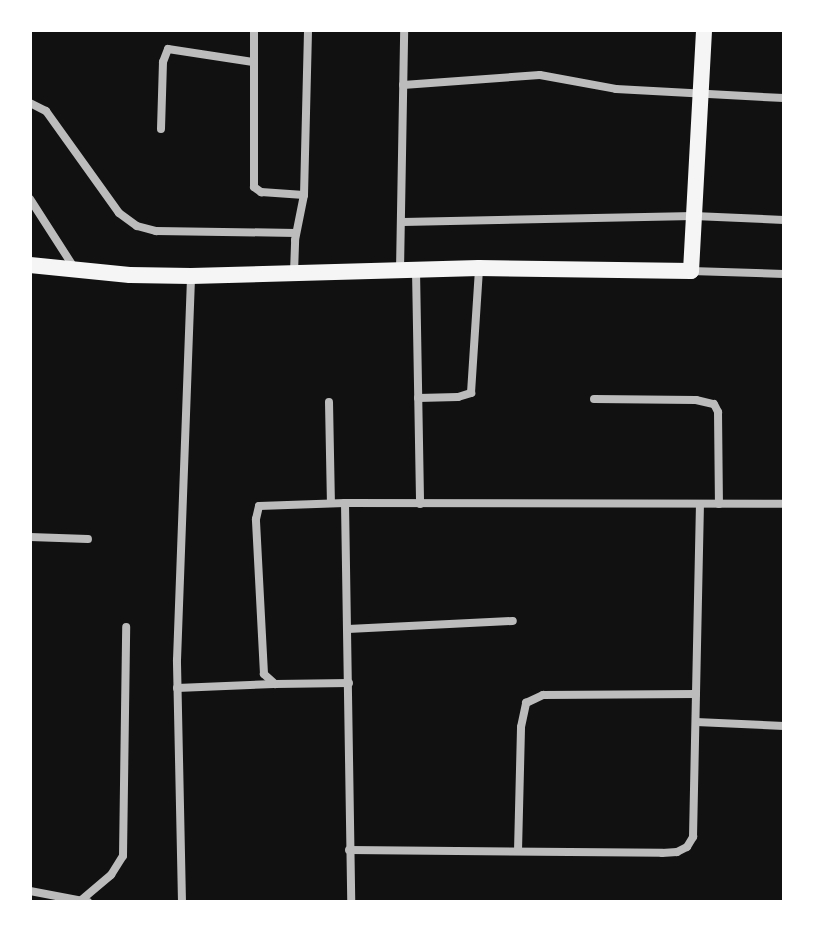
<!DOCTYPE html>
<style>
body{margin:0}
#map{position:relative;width:814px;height:932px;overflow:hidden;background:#111;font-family:"Archivo Narrow",sans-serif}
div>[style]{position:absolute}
.minor>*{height:8px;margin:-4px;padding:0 4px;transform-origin:4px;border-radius:4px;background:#bcbcbc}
.trunk>*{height:16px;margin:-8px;padding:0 8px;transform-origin:8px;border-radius:8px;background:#f5f5f5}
span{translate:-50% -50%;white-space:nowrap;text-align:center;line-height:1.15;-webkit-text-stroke:7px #fff;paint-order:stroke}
.frame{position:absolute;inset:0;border:32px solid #fff;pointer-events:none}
</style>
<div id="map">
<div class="minor">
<i style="left:254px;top:30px;width:157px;rotate:90deg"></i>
<i style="left:254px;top:187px;width:9px;rotate:36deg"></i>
<i style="left:261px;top:192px;width:43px;rotate:4deg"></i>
<i style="left:403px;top:85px;width:137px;rotate:-4.2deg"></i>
<i style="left:540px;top:75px;width:77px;rotate:10.4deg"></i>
<i style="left:616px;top:89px;width:168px;rotate:3.1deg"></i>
<i style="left:30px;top:103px;width:18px;rotate:27deg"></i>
<i style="left:46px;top:111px;width:125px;rotate:54.4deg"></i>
<i style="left:119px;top:213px;width:22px;rotate:36deg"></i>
<i style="left:137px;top:226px;width:20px;rotate:15deg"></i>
<i style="left:156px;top:231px;width:140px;rotate:0.8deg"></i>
<i style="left:161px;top:129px;width:67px;rotate:-88.3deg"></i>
<i style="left:163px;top:62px;width:14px;rotate:-69deg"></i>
<i style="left:168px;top:49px;width:86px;rotate:8.7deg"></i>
<i style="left:30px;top:199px;width:83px;rotate:57.3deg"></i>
<i style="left:403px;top:222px;width:291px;rotate:-1.2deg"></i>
<i style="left:694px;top:216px;width:90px;rotate:2.5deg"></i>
<i style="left:400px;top:270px;width:240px;rotate:-89deg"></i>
<i style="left:416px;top:270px;width:234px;rotate:89deg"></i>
<i style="left:691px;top:271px;width:93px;rotate:1.8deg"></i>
<i style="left:294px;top:273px;width:33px;rotate:-88deg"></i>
<i style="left:295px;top:240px;width:46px;rotate:-78.7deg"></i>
<i style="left:304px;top:195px;width:165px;rotate:-88.6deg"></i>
<i style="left:418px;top:398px;width:40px;rotate:-1.4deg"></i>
<i style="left:458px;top:397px;width:14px;rotate:-17deg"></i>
<i style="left:471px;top:393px;width:125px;rotate:-86.3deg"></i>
<i style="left:594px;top:399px;width:102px;rotate:0.6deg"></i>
<i style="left:696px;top:400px;width:18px;rotate:13deg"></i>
<i style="left:714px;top:404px;width:9px;rotate:63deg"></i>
<i style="left:718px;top:412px;width:92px;rotate:89.4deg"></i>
<i style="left:329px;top:402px;width:101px;rotate:88.9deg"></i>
<i style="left:345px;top:503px;width:399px;rotate:89.1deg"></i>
<i style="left:30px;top:537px;width:58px;rotate:2deg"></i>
<i style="left:348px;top:629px;width:165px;rotate:-2.8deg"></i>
<i style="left:349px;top:683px;width:74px;rotate:179.2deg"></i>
<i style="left:275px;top:684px;width:15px;rotate:-138deg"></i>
<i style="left:264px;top:674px;width:155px;rotate:-93deg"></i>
<i style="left:256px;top:519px;width:13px;rotate:-77deg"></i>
<i style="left:259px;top:506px;width:86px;rotate:-2deg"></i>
<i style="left:345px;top:503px;width:439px;rotate:0.1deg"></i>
<i style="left:177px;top:688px;width:97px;rotate:-2.4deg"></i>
<i style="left:696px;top:722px;width:88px;rotate:2.6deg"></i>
<i style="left:349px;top:850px;width:313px;rotate:0.5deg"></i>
<i style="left:662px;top:853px;width:15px;rotate:-4deg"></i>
<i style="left:677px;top:852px;width:11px;rotate:-27deg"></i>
<i style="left:687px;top:847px;width:12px;rotate:-59deg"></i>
<i style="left:693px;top:837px;width:333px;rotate:-88.8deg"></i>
<i style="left:518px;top:851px;width:124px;rotate:-88.6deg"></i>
<i style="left:521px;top:727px;width:25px;rotate:-78deg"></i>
<i style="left:526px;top:703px;width:19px;rotate:-25deg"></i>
<i style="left:543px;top:695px;width:153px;rotate:-0.4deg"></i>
<i style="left:30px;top:891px;width:59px;rotate:10.7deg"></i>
<i style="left:79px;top:902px;width:42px;rotate:-40.2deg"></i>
<i style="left:111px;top:875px;width:22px;rotate:-58deg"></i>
<i style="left:123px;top:856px;width:229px;rotate:-89.2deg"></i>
<i style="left:182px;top:902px;width:242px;rotate:-91.2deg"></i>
<i style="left:177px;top:660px;width:384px;rotate:-87.9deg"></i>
</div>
<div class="trunk">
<i style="left:30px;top:265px;width:100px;rotate:5.7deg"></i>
<i style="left:130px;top:275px;width:61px;rotate:0.9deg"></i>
<i style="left:191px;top:276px;width:288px;rotate:-1.6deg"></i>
<i style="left:479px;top:268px;width:212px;rotate:0.8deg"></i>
<i style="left:691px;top:271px;width:241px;rotate:-86.9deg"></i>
</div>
<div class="frame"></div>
</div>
